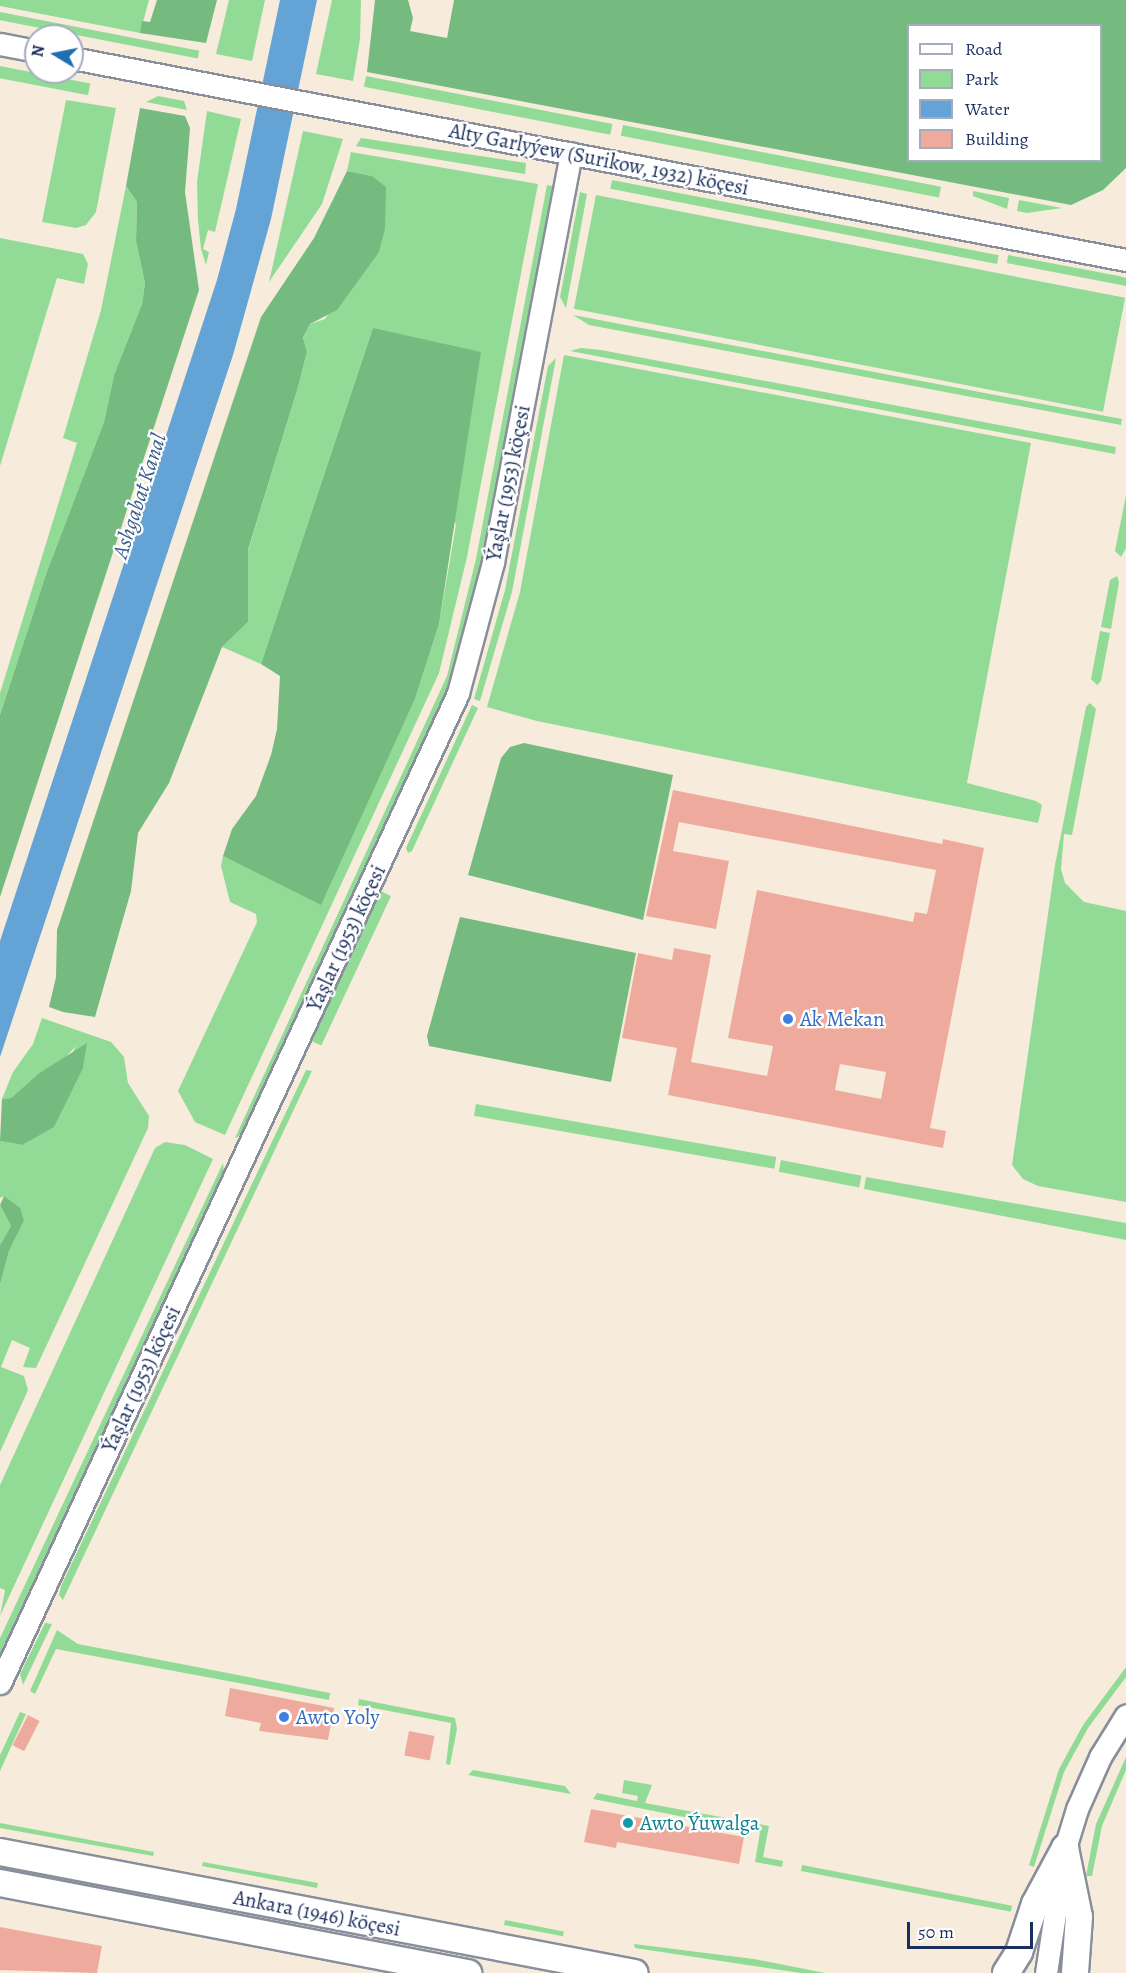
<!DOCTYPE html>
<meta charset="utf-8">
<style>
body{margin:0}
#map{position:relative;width:1126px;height:1973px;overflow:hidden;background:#f7ecdb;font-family:Alegreya,serif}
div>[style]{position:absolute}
.green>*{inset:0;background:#92db97;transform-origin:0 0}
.forest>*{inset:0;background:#75bb80}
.water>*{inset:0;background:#63a3d6}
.building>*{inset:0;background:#eeab9d;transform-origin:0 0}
.roads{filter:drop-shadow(2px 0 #898e9c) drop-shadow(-2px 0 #898e9c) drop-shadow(0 2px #898e9c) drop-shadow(0 -2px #898e9c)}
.minor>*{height:21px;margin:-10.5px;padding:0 10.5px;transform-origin:10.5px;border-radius:10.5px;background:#fff}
.major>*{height:26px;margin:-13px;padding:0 13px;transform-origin:13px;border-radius:13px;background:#fff}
.dots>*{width:16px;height:16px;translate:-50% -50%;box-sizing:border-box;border:3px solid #fff;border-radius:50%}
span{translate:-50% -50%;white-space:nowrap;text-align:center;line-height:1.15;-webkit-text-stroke:4.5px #fff;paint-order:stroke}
.street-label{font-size:21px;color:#1b2f5e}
.shop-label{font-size:21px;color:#366cbe}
.left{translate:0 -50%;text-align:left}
.culture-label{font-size:21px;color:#0d838f}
.water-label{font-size:22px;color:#385d8e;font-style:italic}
.legend{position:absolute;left:907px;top:24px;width:195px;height:138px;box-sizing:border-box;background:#fff;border:2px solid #a4acbf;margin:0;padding:8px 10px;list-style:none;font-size:18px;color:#1b2f5e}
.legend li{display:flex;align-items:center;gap:12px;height:30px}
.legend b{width:30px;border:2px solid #a4acbf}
.north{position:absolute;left:24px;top:24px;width:60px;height:60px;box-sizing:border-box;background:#fff;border:2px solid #a4acbf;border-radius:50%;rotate:280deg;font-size:16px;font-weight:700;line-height:24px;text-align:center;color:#1b2f5e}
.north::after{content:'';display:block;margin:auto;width:21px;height:27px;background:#1f6fb2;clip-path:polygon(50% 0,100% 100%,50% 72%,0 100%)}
.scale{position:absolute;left:907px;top:1922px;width:126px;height:27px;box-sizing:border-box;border:3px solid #1b2f5e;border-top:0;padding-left:8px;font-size:18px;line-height:21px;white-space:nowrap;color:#1b2f5e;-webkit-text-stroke:4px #fff;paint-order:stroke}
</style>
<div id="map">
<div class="green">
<i style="clip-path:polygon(0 0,149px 0,140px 33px,0 6px)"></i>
<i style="clip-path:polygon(229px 0,265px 0,252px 61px,216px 54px)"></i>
<i style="clip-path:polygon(332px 0,361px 0,360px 39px,353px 81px,316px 74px)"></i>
<i style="left:0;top:12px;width:203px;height:8px;rotate:11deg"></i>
<i style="left:0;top:66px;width:92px;height:12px;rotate:11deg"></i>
<i style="left:366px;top:76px;width:251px;height:11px;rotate:11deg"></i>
<i style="clip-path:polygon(158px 96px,184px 101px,187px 110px,146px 102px)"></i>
<i style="clip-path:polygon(66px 100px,116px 108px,96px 212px,86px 225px,76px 228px,42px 222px)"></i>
<i style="clip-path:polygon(207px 111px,241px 119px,215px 232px,208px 230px,203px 249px,209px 252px,206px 265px,201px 249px,198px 220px,197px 182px)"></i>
<i style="left:623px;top:125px;width:324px;height:11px;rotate:11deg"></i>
<i style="clip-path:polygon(303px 131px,343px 139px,322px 204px,269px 282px)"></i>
<i style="clip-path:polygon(361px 138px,526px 163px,525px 174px,356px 146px)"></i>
<i style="clip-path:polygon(351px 152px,538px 184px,467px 557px,439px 673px,225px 1135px,195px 1122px,178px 1091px,257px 922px,256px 914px,230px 902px,221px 866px,223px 856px,320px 904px,415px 699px,439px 624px,456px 525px,373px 328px,261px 664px,222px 647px,248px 622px,248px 551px,298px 387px,307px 352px,303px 339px,310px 324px,325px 319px,385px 229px,372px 176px,347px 171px)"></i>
<i style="left:612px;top:180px;width:394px;height:9px;rotate:11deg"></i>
<i style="clip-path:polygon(547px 185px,553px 186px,482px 561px,453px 678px,242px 1135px,235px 1138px,447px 676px,476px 559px)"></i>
<i style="clip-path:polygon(126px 186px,137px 202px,136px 241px,145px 283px,142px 304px,114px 375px,104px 422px,46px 574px,0 715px,0 693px,77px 443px,63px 438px,101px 310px)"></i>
<i style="clip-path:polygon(973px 191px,1009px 198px,1007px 209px,973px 196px)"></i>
<i style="clip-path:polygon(580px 192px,587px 194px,566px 308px,560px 297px)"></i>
<i style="left:596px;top:195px;width:539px;height:116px;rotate:11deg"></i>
<i style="clip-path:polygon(1019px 200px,1062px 208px,1027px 213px,1017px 211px)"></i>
<i style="clip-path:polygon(0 238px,83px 254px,88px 264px,84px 284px,57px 278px,0 466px)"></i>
<i style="clip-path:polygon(1008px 255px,1119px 276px,1126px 278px,1126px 286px,1007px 263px)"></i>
<i style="clip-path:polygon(573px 315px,1122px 419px,1121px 425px,589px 325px)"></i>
<i style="clip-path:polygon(581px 348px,601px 350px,1116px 447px,1115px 454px,570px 351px)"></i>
<i style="clip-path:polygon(564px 355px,1031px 443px,967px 783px,1036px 801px,1042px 805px,1038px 823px,537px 721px,487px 707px,520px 592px)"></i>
<i style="clip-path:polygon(556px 358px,512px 592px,480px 701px,474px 699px,505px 590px,548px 366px)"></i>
<i style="clip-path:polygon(1126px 495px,1126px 548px,1121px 557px,1115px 551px)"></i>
<i style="clip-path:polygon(1117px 576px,1119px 582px,1111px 629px,1101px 627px,1110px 580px)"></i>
<i style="clip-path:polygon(1100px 631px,1110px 633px,1101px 681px,1097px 685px,1091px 679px)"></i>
<i style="clip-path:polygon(1090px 703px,1096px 709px,1072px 835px,1064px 834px,1061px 869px,1065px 883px,1084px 902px,1126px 911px,1126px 1202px,1038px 1186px,1023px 1179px,1012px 1165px,1055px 865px,1086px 707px)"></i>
<i style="clip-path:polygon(472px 705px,478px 708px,412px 851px,408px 853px,406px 848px)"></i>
<i style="left:391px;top:896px;width:165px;height:11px;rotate:115deg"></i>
<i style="clip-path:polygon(42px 1018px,111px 1042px,124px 1057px,128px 1083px,149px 1116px,148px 1128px,36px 1368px,23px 1367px,30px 1348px,12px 1340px,1px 1367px,24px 1376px,28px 1390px,0 1452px,0 1285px,9px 1251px,24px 1221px,4px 1196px,0 1198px,0 1141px,22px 1145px,76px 1046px,62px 1061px,38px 1074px,11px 1098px,2px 1099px,13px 1072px,33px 1044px)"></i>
<i style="clip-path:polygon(306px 1070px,312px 1071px,63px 1600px,59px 1595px,61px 1586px)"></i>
<i style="left:476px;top:1104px;width:305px;height:12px;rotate:10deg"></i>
<i style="clip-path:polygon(165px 1142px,185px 1145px,213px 1159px,0 1616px,5px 1590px,0 1588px,0 1485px,155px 1148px)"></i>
<i style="left:781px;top:1160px;width:82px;height:12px;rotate:11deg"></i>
<i style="clip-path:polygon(223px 1163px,224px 1173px,0 1654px,0 1638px)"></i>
<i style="clip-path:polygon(866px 1177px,1126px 1223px,1126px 1240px,864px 1189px)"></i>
<i style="clip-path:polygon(0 1205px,11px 1226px,0 1245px)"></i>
<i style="clip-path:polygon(45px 1623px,52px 1624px,23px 1685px,20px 1674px)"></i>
<i style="clip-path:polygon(57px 1630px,78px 1644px,330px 1693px,329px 1700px,56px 1649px,35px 1694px,30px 1691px)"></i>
<i style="clip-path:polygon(1126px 1667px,1126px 1677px,1088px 1728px,1064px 1772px,1034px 1867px,1029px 1865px,1059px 1769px,1083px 1725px)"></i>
<i style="clip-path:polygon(359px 1699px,455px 1718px,457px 1729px,450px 1765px,446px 1764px,451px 1723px,358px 1705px)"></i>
<i style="clip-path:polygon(20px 1712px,26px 1714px,0 1771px,0 1755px)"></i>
<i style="clip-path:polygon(1126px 1757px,1126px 1770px,1102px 1826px,1092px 1876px,1086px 1876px,1096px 1824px)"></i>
<i style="clip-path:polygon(473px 1770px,565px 1786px,571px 1794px,468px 1775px)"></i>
<i style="clip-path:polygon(624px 1780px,652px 1785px,645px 1803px,769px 1826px,763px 1857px,783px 1861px,782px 1867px,755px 1862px,760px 1832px,593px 1799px,597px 1793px,637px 1801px,638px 1796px,622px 1793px)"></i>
<i style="clip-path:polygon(0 1823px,154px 1852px,153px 1856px,0 1828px)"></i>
<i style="clip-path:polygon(203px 1862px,318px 1883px,317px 1888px,202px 1866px)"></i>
<i style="left:802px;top:1865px;width:214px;height:6px;rotate:11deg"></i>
<i style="left:505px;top:1920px;width:60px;height:5px;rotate:11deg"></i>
<i style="clip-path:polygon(634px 1944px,754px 1959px,825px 1973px,801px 1973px,635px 1948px)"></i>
</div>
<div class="forest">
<i style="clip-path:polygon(157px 0,217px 0,206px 43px,140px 33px,142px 21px,150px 22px)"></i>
<i style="clip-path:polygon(evenodd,375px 0,408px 0,413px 18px,410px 31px,447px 38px,454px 0,1126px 0,1126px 168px,1103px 190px,1071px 205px,367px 72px,375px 0,908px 26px,1100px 26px,1100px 160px,908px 160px,908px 26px)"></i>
<i style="clip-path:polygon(140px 108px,185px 116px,190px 128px,185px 192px,199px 290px,0 897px,0 715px,46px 574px,104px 422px,114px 375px,142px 304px,145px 283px,136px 241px,137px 202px,126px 186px)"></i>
<i style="clip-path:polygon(347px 171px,372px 176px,386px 187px,385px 229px,379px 252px,337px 310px,310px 324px,303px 338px,307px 352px,298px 387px,248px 550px,248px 622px,222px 647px,169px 783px,138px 833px,131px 891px,95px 1017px,63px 1012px,49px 1007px,56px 977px,57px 930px,261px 317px,314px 238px)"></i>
<i style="clip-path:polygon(373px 328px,481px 352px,439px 624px,415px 699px,321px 905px,223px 856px,232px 829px,256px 796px,271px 755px,277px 729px,280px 676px,261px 664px)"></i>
<i style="clip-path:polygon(524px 743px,673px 775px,643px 920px,468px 875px,501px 758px,510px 747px)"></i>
<i style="clip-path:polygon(460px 917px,636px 953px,611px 1082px,429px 1046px,427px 1036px)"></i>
<i style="clip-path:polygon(87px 1043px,83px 1068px,54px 1127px,22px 1145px,0 1141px,2px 1099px,11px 1098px,38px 1074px)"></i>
<i style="clip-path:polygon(4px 1196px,20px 1208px,24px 1221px,9px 1251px,0 1285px,0 1245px,11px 1226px,0 1205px)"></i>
</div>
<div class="water">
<i style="clip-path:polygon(280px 0,317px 0,271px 219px,233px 355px,0 1057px,0 941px,217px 280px,236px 209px)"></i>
</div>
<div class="building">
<i style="clip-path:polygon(evenodd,673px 790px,942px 844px,943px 839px,984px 848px,930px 1128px,946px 1131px,943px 1148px,668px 1095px,677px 1048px,622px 1038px,638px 953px,672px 960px,674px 948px,711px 955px,691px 1062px,767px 1076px,773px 1046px,728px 1038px,757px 890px,913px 922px,915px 912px,927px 914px,936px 870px,679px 822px,673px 851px,729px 861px,716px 929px,646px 916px,673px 790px,840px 1064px,886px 1072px,881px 1099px,835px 1090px,840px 1064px)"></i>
<i style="clip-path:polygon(230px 1688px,334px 1708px,328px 1740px,259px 1731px,261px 1723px,225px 1716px)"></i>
<i style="left:28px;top:1715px;width:13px;height:34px;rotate:27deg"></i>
<i style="left:409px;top:1731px;width:26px;height:25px;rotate:11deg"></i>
<i style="clip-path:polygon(591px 1809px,744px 1837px,739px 1864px,617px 1842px,616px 1848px,584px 1842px)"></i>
<i style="clip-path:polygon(0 1927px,102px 1946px,97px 1973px,0 1970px)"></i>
</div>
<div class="roads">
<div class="minor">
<i style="left:0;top:44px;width:37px;rotate:11deg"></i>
<i style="left:72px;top:58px;width:1073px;rotate:10.85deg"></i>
<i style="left:0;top:1683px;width:1091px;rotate:-65.17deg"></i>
<i style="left:458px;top:693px;width:136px;rotate:-75deg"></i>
<i style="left:493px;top:562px;width:416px;rotate:-79.2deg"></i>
<i style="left:1046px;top:1973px;width:126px;rotate:-81.4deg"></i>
<i style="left:1065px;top:1848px;width:41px;rotate:-72.9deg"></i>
<i style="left:1077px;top:1809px;width:57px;rotate:-66.1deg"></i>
<i style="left:1100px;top:1757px;width:49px;rotate:-58.2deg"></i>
</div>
<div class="major">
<i style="left:1065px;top:1848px;width:70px;rotate:78.5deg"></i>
<i style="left:1079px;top:1917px;width:56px;rotate:94.1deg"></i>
<i style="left:0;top:1852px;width:646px;rotate:10.79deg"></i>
<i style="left:0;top:1883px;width:477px;rotate:10.9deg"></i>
<i style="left:1006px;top:1973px;width:25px;rotate:-58deg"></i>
<i style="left:1019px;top:1952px;width:51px;rotate:-71.6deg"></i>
<i style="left:1035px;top:1904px;width:64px;rotate:-61.8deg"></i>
</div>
</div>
<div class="dots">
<i style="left:788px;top:1019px;background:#3f7fe0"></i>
<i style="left:284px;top:1717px;background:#3f7fe0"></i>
<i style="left:628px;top:1823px;background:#0f9aa8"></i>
</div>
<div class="street-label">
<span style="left:599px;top:159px;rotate:11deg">Alty Garlyýew (Surikow, 1932) köçesi</span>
<span style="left:508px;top:483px;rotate:-79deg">Ýaşlar (1953) köçesi</span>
<span style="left:346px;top:938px;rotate:-65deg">Ýaşlar (1953) köçesi</span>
<span style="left:141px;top:1379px;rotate:-65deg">Ýaşlar (1953) köçesi</span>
<span style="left:317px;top:1913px;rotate:11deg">Ankara (1946) köçesi</span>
</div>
<div class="shop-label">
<span class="left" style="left:800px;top:1019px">Ak Mekan</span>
<span class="left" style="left:296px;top:1717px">Awto Yoly</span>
</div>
<div class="culture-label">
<span class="left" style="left:640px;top:1823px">Awto Ýuwalga</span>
</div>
<div class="water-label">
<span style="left:140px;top:496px;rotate:-72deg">Ashgabat Kanal</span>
</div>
<ul class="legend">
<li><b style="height:8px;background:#fff"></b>Road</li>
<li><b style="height:16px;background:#92db97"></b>Park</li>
<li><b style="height:16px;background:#63a3d6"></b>Water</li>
<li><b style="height:16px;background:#eeab9d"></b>Building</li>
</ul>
<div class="north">N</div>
<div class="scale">50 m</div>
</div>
